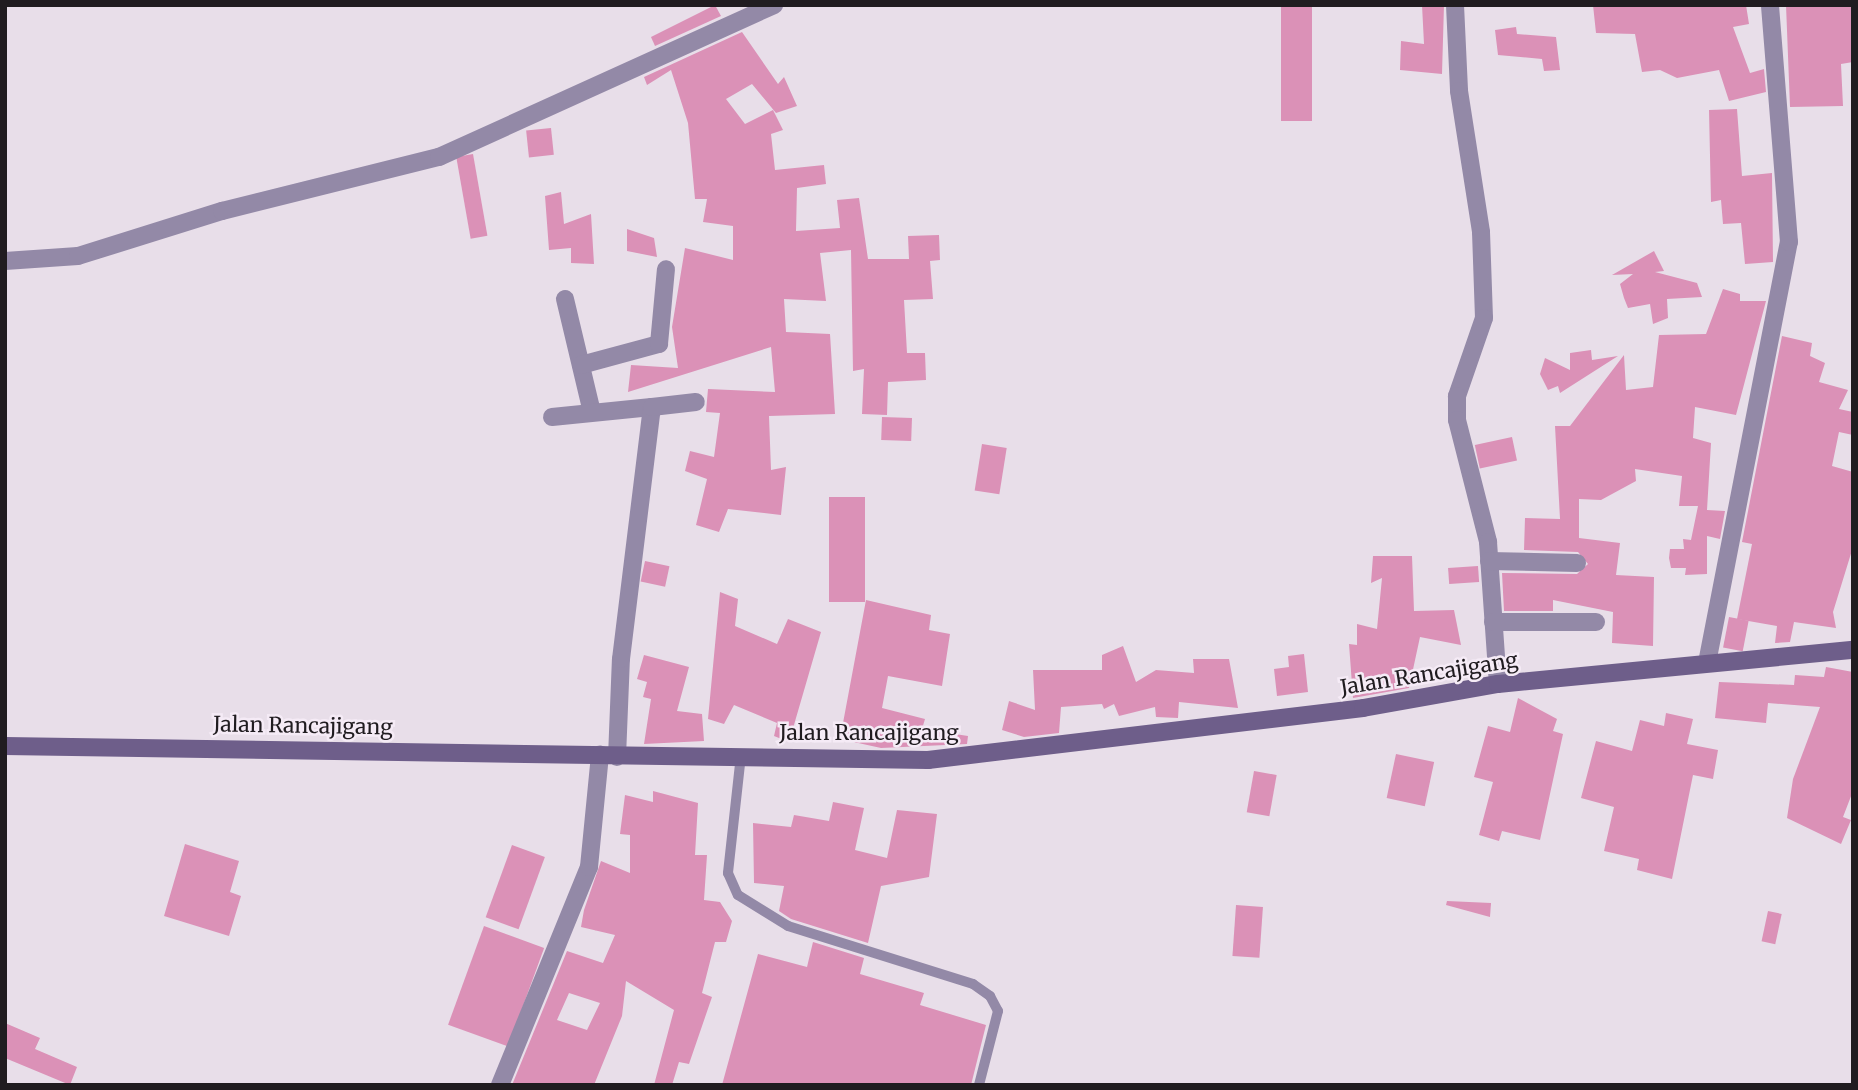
<!DOCTYPE html>
<style>
body{margin:0}
#map{position:relative;width:1858px;height:1090px;overflow:hidden;background:#e8dee9;font-family:Merriweather,serif}
div>[style]{position:absolute}
.building>*{inset:0;background:#db91b7;transform-origin:0 0}
.lane>*{height:10px;margin:-5px;padding:0 5px;transform-origin:5px;border-radius:5px;background:#9389a7}
.street>*{height:18px;margin:-9px;padding:0 9px;transform-origin:9px;border-radius:9px;background:#9389a7}
.secondary>*{height:18px;margin:-9px;padding:0 9px;transform-origin:9px;border-radius:9px;background:#6e5e8a}
span{translate:-50% -50%;white-space:nowrap;text-align:center;line-height:1.15;-webkit-text-stroke:5px #f5ebf6;paint-order:stroke}
.street-label{font-size:21px;color:#201c20}
.frame{position:absolute;inset:0;border:7px solid #201c20;pointer-events:none}
</style>
<div id="map">
<div class="building">
<i style="clip-path:polygon(715px 5px,721px 16px,655px 46px,651px 37px)"></i>
<i style="left:1281px;top:5px;width:31px;height:116px"></i>
<i style="clip-path:polygon(1422px 5px,1444px 5px,1442px 74px,1400px 70px,1401px 41px,1424px 44px)"></i>
<i style="clip-path:polygon(1593px 5px,1746px 5px,1749px 24px,1733px 27px,1750px 73px,1764px 69px,1766px 92px,1729px 101px,1719px 70px,1677px 78px,1660px 70px,1642px 72px,1635px 34px,1596px 33px)"></i>
<i style="clip-path:polygon(1786px 5px,1853px 5px,1853px 62px,1841px 64px,1843px 106px,1790px 107px)"></i>
<i style="clip-path:polygon(1516px 27px,1517px 34px,1556px 37px,1560px 70px,1544px 71px,1542px 59px,1498px 55px,1495px 30px)"></i>
<i style="clip-path:polygon(742px 32px,778px 84px,784px 77px,797px 106px,776px 113px,752px 84px,726px 99px,745px 124px,773px 110px,783px 130px,771px 134px,775px 170px,824px 165px,826px 184px,797px 188px,796px 231px,840px 228px,837px 200px,859px 198px,868px 259px,909px 259px,908px 236px,939px 235px,940px 260px,930px 261px,933px 299px,904px 300px,907px 353px,925px 353px,926px 380px,888px 382px,887px 415px,862px 414px,864px 369px,853px 371px,851px 250px,820px 253px,826px 301px,784px 299px,786px 332px,830px 334px,835px 414px,769px 416px,771px 470px,786px 467px,781px 515px,728px 509px,719px 532px,696px 525px,707px 479px,685px 471px,690px 451px,714px 457px,720px 413px,706px 412px,708px 389px,775px 392px,771px 347px,628px 392px,631px 365px,678px 368px,672px 327px,685px 248px,733px 260px,733px 226px,703px 222px,707px 199px,695px 199px,688px 123px,671px 70px,647px 85px,644px 77px)"></i>
<i style="clip-path:polygon(1737px 109px,1742px 176px,1772px 173px,1773px 262px,1745px 264px,1741px 223px,1723px 224px,1721px 200px,1711px 202px,1709px 110px)"></i>
<i style="left:551px;top:128px;width:27px;height:25px;rotate:84deg"></i>
<i style="left:473px;top:154px;width:83px;height:17px;rotate:80deg"></i>
<i style="clip-path:polygon(561px 192px,564px 224px,591px 214px,594px 264px,571px 263px,571px 248px,549px 250px,545px 196px)"></i>
<i style="clip-path:polygon(627px 229px,654px 238px,657px 257px,627px 251px)"></i>
<i style="clip-path:polygon(1654px 251px,1664px 271px,1655px 272px,1697px 283px,1702px 297px,1667px 299px,1668px 318px,1653px 324px,1650px 304px,1628px 308px,1624px 298px,1620px 284px,1633px 274px,1612px 275px)"></i>
<i style="clip-path:polygon(1723px 289px,1740px 294px,1740px 301px,1766px 301px,1736px 415px,1695px 407px,1693px 438px,1711px 443px,1707px 510px,1725px 511px,1720px 539px,1707px 536px,1707px 574px,1685px 575px,1686px 568px,1671px 568px,1669px 558px,1670px 549px,1684px 549px,1683px 539px,1691px 540px,1698px 506px,1679px 506px,1682px 476px,1635px 469px,1636px 481px,1601px 500px,1579px 499px,1579px 538px,1620px 543px,1616px 575px,1654px 577px,1653px 646px,1612px 643px,1613px 612px,1553px 600px,1553px 611px,1504px 611px,1502px 573px,1577px 574px,1588px 564px,1578px 552px,1524px 550px,1525px 518px,1560px 519px,1555px 426px,1570px 426px,1624px 355px,1626px 390px,1653px 387px,1659px 335px,1706px 334px)"></i>
<i style="clip-path:polygon(1782px 336px,1812px 343px,1810px 356px,1825px 363px,1819px 382px,1848px 390px,1839px 409px,1853px 412px,1853px 435px,1839px 432px,1832px 466px,1853px 472px,1853px 547px,1833px 612px,1836px 628px,1794px 622px,1790px 642px,1775px 643px,1777px 626px,1737px 619px,1752px 544px,1742px 542px)"></i>
<i style="clip-path:polygon(1591px 350px,1592px 360px,1618px 356px,1560px 393px,1558px 386px,1548px 390px,1540px 374px,1545px 358px,1570px 370px,1570px 353px)"></i>
<i style="left:882px;top:417px;width:30px;height:23px;rotate:2deg"></i>
<i style="left:1512px;top:437px;width:24px;height:38px;rotate:78deg"></i>
<i style="left:982px;top:444px;width:25px;height:47px;rotate:9deg"></i>
<i style="left:829px;top:497px;width:36px;height:105px"></i>
<i style="clip-path:polygon(1373px 556px,1412px 556px,1414px 611px,1454px 610px,1461px 645px,1420px 637px,1409px 688px,1353px 698px,1349px 644px,1357px 645px,1357px 624px,1377px 629px,1382px 578px,1371px 583px)"></i>
<i style="left:645px;top:561px;width:25px;height:21px;rotate:12deg"></i>
<i style="left:1478px;top:566px;width:16px;height:30px;rotate:86deg"></i>
<i style="clip-path:polygon(720px 592px,738px 599px,735px 626px,777px 644px,788px 619px,821px 632px,789px 742px,774px 736px,777px 723px,734px 705px,724px 724px,708px 719px)"></i>
<i style="clip-path:polygon(866px 600px,931px 615px,929px 630px,950px 634px,942px 686px,888px 676px,882px 708px,925px 719px,922px 729px,968px 736px,967px 744px,881px 748px,840px 739px)"></i>
<i style="left:1729px;top:617px;width:20px;height:31px;rotate:11deg"></i>
<i style="clip-path:polygon(1123px 646px,1136px 682px,1156px 670px,1194px 673px,1193px 659px,1229px 659px,1238px 708px,1179px 702px,1178px 718px,1156px 717px,1155px 707px,1119px 716px,1114px 704px,1104px 709px,1102px 704px,1061px 707px,1059px 733px,1024px 737px,1002px 730px,1009px 701px,1035px 710px,1033px 670px,1102px 670px,1102px 655px)"></i>
<i style="clip-path:polygon(1304px 654px,1308px 692px,1277px 696px,1274px 669px,1289px 667px,1288px 656px)"></i>
<i style="clip-path:polygon(644px 655px,689px 667px,677px 711px,702px 714px,704px 741px,644px 744px,651px 699px,643px 697px,647px 682px,637px 679px)"></i>
<i style="clip-path:polygon(1826px 667px,1853px 672px,1853px 791px,1843px 817px,1851px 820px,1841px 844px,1787px 818px,1793px 779px,1820px 707px,1768px 703px,1766px 723px,1715px 718px,1719px 682px,1794px 685px,1795px 675px,1824px 677px)"></i>
<i style="clip-path:polygon(1518px 698px,1557px 719px,1553px 731px,1563px 734px,1540px 840px,1502px 831px,1499px 841px,1479px 835px,1493px 782px,1474px 777px,1488px 726px,1510px 732px)"></i>
<i style="clip-path:polygon(1666px 713px,1693px 719px,1687px 744px,1718px 750px,1713px 779px,1693px 775px,1672px 879px,1637px 870px,1639px 859px,1604px 851px,1614px 807px,1581px 798px,1596px 741px,1632px 751px,1640px 720px,1664px 726px)"></i>
<i style="left:1396px;top:754px;width:39px;height:45px;rotate:12deg"></i>
<i style="left:1254px;top:771px;width:23px;height:42px;rotate:10deg"></i>
<i style="clip-path:polygon(evenodd,653px 791px,698px 803px,695px 855px,707px 855px,704px 900px,720px 902px,732px 921px,726px 942px,715px 942px,702px 993px,712px 997px,689px 1064px,679px 1062px,672px 1085px,654px 1085px,674px 1010px,626px 981px,622px 1016px,594px 1085px,512px 1085px,567px 951px,603px 963px,615px 935px,581px 927px,584px 910px,601px 861px,630px 873px,630px 835px,620px 834px,625px 795px,653px 802px,653px 791px,569px 993px,600px 1003px,587px 1030px,557px 1020px,569px 993px)"></i>
<i style="clip-path:polygon(833px 802px,864px 808px,855px 850px,887px 858px,897px 810px,937px 814px,929px 877px,881px 886px,868px 943px,791px 919px,779px 911px,784px 886px,754px 883px,753px 823px,791px 827px,794px 815px,829px 821px)"></i>
<i style="clip-path:polygon(185px 844px,239px 861px,230px 892px,241px 896px,229px 936px,164px 916px)"></i>
<i style="left:512px;top:845px;width:35px;height:77px;rotate:20deg"></i>
<i style="clip-path:polygon(1447px 901px,1491px 903px,1490px 917px,1446px 905px)"></i>
<i style="left:1236px;top:905px;width:27px;height:51px;rotate:4deg"></i>
<i style="left:1768px;top:911px;width:14px;height:31px;rotate:12deg"></i>
<i style="left:484px;top:926px;width:64px;height:105px;rotate:20deg"></i>
<i style="clip-path:polygon(813px 942px,864px 958px,860px 974px,924px 993px,920px 1005px,986px 1025px,971px 1085px,722px 1085px,758px 954px,807px 967px)"></i>
<i style="clip-path:polygon(5px 1023px,40px 1038px,35px 1049px,77px 1067px,70px 1085px,5px 1058px)"></i>
</div>
<div class="lane">
<i style="left:741px;top:755px;width:119px;rotate:96.3deg"></i>
<i style="left:728px;top:873px;width:24px;rotate:66deg"></i>
<i style="left:738px;top:895px;width:59px;rotate:31.8deg"></i>
<i style="left:788px;top:926px;width:194px;rotate:17.4deg"></i>
<i style="left:973px;top:984px;width:21px;rotate:35deg"></i>
<i style="left:990px;top:996px;width:17px;rotate:62deg"></i>
<i style="left:998px;top:1011px;width:76px;rotate:104.4deg"></i>
</div>
<div class="street">
<i style="left:1455px;top:5px;width:86px;rotate:87.3deg"></i>
<i style="left:1459px;top:91px;width:143px;rotate:81.1deg"></i>
<i style="left:1481px;top:232px;width:86px;rotate:88deg"></i>
<i style="left:1484px;top:318px;width:83px;rotate:109.1deg"></i>
<i style="left:1457px;top:396px;width:24px;rotate:90deg"></i>
<i style="left:1457px;top:420px;width:126px;rotate:75.7deg"></i>
<i style="left:1488px;top:542px;width:142px;rotate:86deg"></i>
<i style="left:5px;top:261px;width:73px;rotate:-3.9deg"></i>
<i style="left:78px;top:256px;width:151px;rotate:-17.4deg"></i>
<i style="left:222px;top:211px;width:224px;rotate:-14deg"></i>
<i style="left:439px;top:157px;width:368px;rotate:-24.4deg"></i>
<i style="left:565px;top:299px;width:116px;rotate:76.6deg"></i>
<i style="left:581px;top:365px;width:81px;rotate:-15.1deg"></i>
<i style="left:659px;top:344px;width:75px;rotate:-84.7deg"></i>
<i style="left:552px;top:417px;width:100px;rotate:-5.7deg"></i>
<i style="left:1489px;top:561px;width:88px;rotate:1.3deg"></i>
<i style="left:1493px;top:622px;width:103px"></i>
<i style="left:1707px;top:663px;width:429px;rotate:-79deg"></i>
<i style="left:1789px;top:242px;width:238px;rotate:-94.6deg"></i>
<i style="left:617px;top:757px;width:98px;rotate:-87.7deg"></i>
<i style="left:621px;top:659px;width:254px;rotate:-83deg"></i>
<i style="left:652px;top:407px;width:44px;rotate:-6.5deg"></i>
<i style="left:500px;top:1085px;width:235px;rotate:-67.8deg"></i>
<i style="left:589px;top:867px;width:113px;rotate:-84.4deg"></i>
</div>
<div class="secondary">
<i style="left:5px;top:746px;width:923px;rotate:0.87deg"></i>
<i style="left:928px;top:760px;width:438px;rotate:-6.8deg"></i>
<i style="left:1363px;top:708px;width:137px;rotate:-10.1deg"></i>
<i style="left:1498px;top:684px;width:357px;rotate:-5.5deg"></i>
</div>
<div class="street-label">
<span style="left:1429px;top:674px;rotate:-9deg">Jalan Rancajigang</span>
<span style="left:303px;top:726px;rotate:1deg">Jalan Rancajigang</span>
<span style="left:869px;top:733px">Jalan Rancajigang</span>
</div>
<div class="frame"></div>
</div>
